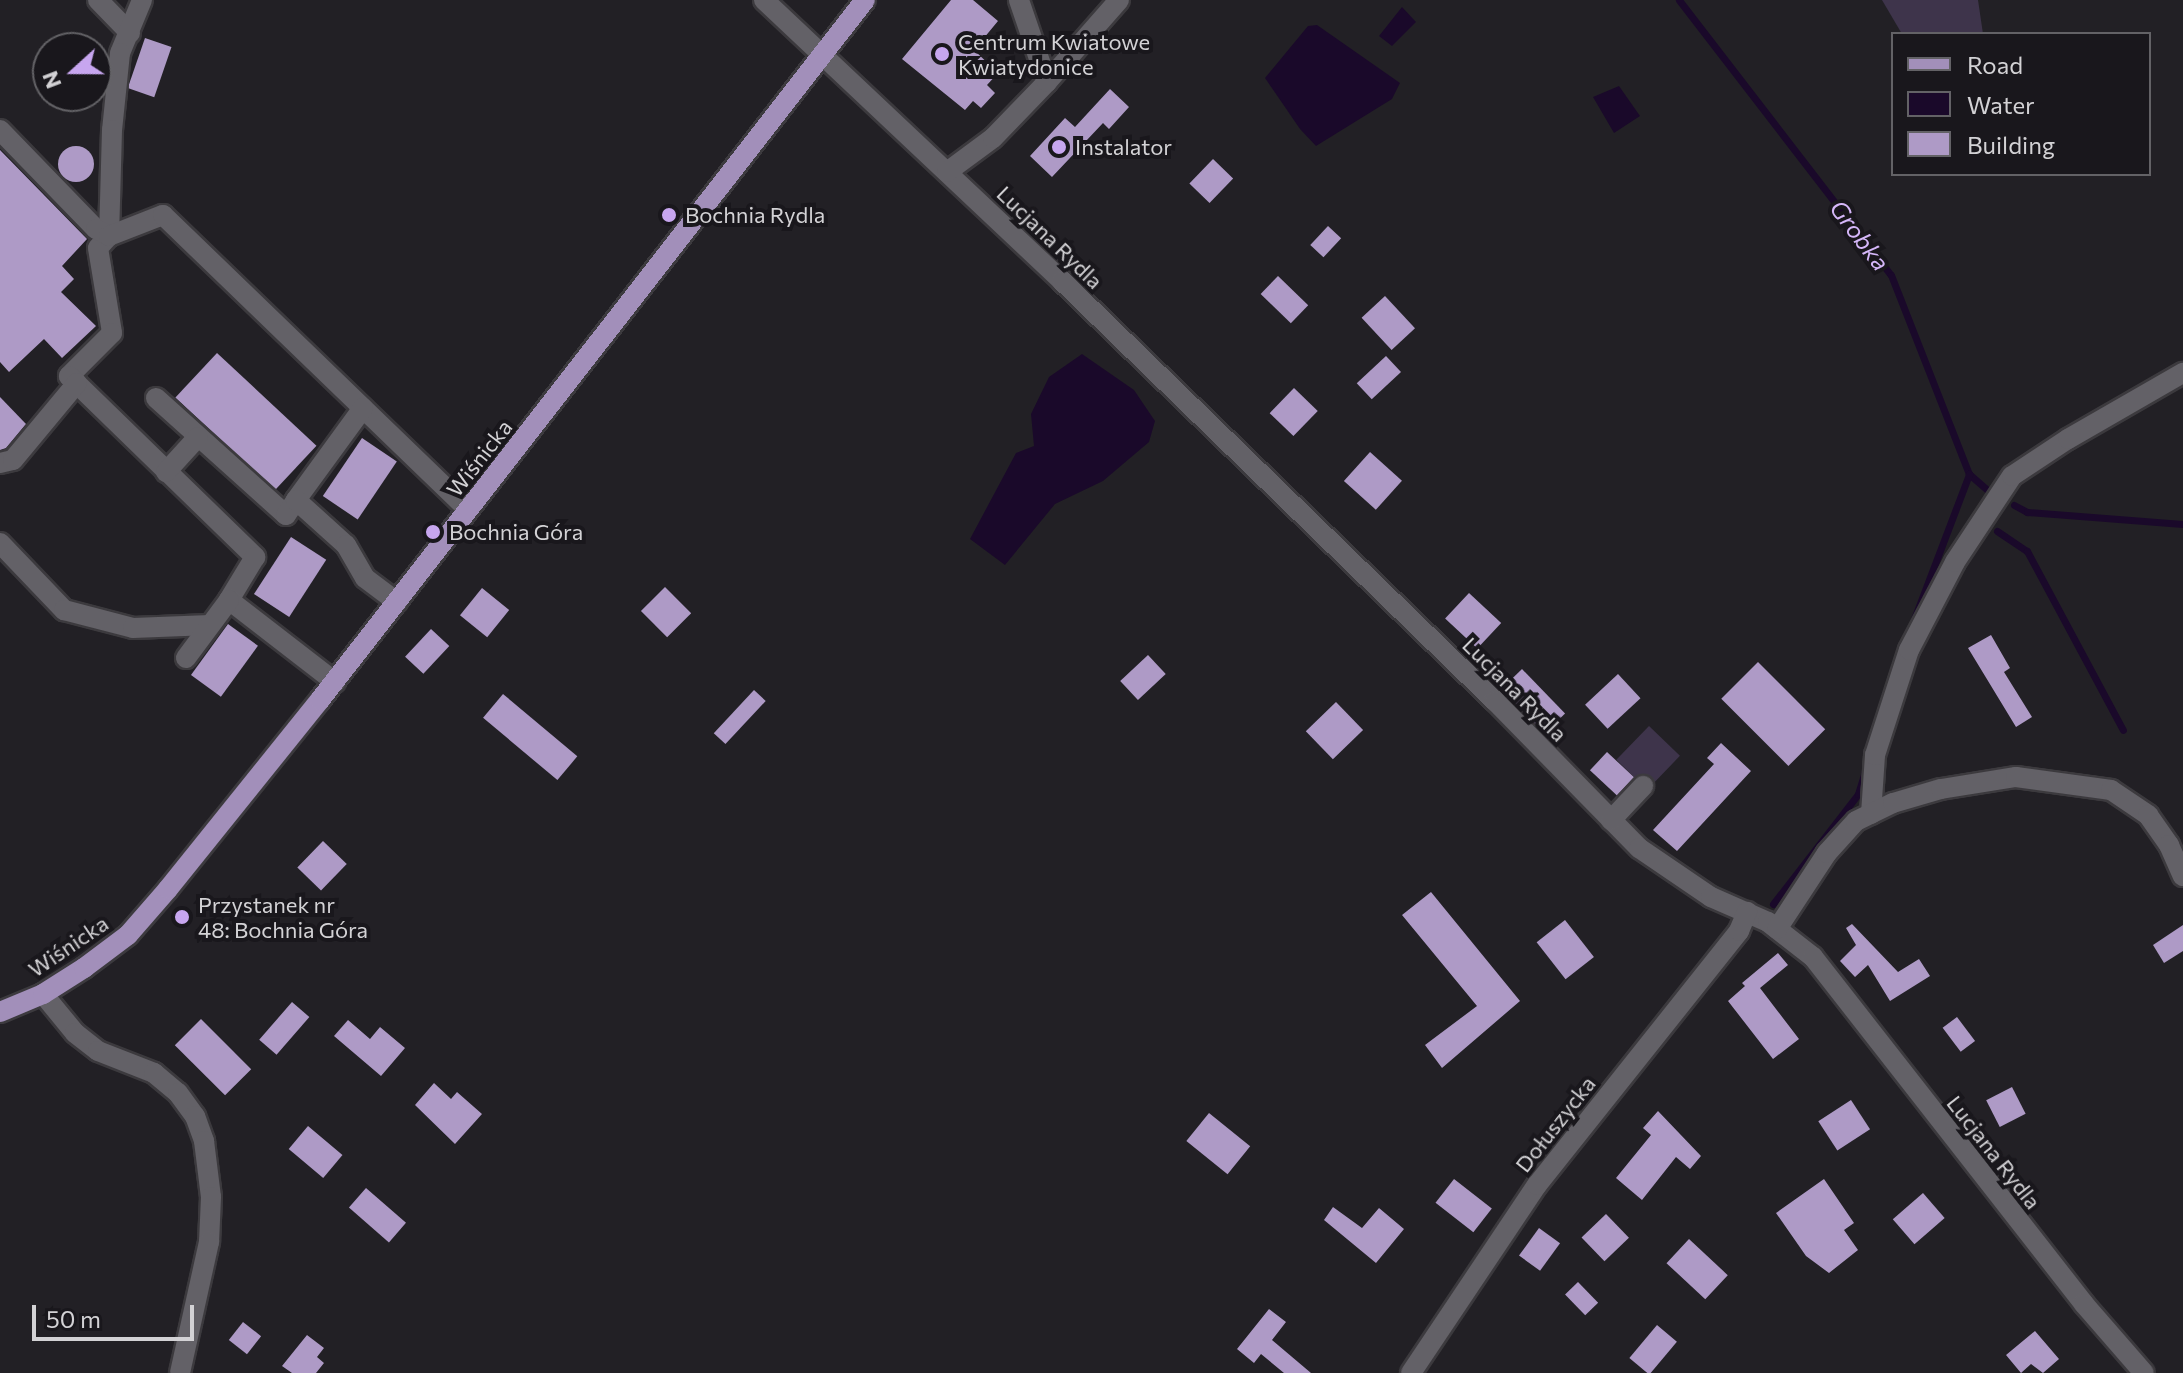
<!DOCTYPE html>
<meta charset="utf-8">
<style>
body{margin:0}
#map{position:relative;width:2183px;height:1373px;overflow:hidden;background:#222025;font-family:Commissioner,sans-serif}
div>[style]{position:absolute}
.green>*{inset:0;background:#3e344b;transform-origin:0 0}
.water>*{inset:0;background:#1a092a}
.stream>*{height:7px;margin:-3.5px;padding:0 3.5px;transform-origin:3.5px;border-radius:3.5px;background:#1a092a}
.building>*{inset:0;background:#ae9ac6;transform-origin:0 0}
.round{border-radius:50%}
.roads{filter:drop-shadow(2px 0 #3c3a3e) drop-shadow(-2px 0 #3c3a3e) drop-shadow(0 2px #3c3a3e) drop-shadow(0 -2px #3c3a3e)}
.minor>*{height:20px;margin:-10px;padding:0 10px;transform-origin:10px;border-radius:10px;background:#636167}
.major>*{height:20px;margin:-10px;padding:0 10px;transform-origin:10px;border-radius:10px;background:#a28fba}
.dots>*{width:22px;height:22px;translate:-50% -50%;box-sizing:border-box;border:4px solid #19171c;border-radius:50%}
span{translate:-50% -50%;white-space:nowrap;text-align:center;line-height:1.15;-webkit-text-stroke:8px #19171c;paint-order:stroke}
.poi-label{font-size:22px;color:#d3d2d5}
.left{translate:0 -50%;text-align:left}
.street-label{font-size:22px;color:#d3d2d5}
.water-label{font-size:24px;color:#d5b7f9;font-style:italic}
.legend{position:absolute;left:1891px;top:32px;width:260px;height:144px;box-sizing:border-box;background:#19171c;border:2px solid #636266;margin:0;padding:10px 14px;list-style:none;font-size:24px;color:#d3d2d5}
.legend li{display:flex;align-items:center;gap:16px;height:40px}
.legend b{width:40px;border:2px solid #636266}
.north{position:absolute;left:32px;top:32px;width:80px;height:80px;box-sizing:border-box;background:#19171c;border:2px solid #636266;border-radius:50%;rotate:249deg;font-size:22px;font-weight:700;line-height:32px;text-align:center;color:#d3d2d5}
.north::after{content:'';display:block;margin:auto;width:28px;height:36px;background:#c7a6ef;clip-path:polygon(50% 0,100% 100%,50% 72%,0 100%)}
.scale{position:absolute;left:32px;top:1305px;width:162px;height:36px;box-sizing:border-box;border:4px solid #d3d2d5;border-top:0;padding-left:10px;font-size:24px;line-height:28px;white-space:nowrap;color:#d3d2d5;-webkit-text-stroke:6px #19171c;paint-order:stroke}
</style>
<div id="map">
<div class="green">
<i style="clip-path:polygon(1882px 0,1978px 0,1983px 34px,1902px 34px)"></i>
<i style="left:1649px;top:726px;width:43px;height:47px;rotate:44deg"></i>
</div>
<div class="water">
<i style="clip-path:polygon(1402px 7px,1416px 22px,1392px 46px,1379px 36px)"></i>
<i style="clip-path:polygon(1317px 25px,1400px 83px,1392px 99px,1316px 146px,1300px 129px,1265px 78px,1308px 26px)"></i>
<i style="clip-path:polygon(1619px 86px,1640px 116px,1614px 133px,1593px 97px)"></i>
<i style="clip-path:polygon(1082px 354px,1134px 390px,1155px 421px,1149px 442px,1103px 481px,1055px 504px,1005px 565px,970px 539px,1016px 453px,1034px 446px,1031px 414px,1049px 377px)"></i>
</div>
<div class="stream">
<i style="left:1679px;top:0;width:347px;rotate:52.4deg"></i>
<i style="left:1891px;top:275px;width:214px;rotate:68.6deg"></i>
<i style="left:1969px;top:474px;width:33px;rotate:41deg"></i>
<i style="left:2014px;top:505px;width:15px;rotate:28deg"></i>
<i style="left:2027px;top:512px;width:156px;rotate:4.4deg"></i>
<i style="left:1997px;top:531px;width:36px;rotate:34deg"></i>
<i style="left:2027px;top:551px;width:203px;rotate:61.8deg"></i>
<i style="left:1911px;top:627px;width:164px;rotate:-69.2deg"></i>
<i style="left:1773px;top:904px;width:139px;rotate:-52.3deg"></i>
<i style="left:1858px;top:794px;width:27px;rotate:-73deg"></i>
</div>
<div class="building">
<i style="clip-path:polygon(951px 0,973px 0,998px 21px,974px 50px,998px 73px,987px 85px,995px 93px,981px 108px,973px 101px,965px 110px,902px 59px)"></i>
<i style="left:145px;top:38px;width:28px;height:53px;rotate:19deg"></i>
<i style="clip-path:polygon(1110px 89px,1129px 107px,1109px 129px,1103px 123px,1052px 177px,1030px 156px,1065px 118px,1075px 127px)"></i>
<i class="round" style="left:58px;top:146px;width:36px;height:36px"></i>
<i style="clip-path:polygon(0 150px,87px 239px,62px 266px,74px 279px,61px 292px,96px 326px,62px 358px,44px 339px,9px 372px,0 362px)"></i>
<i style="left:1213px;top:159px;width:28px;height:34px;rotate:44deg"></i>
<i style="left:1328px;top:226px;width:18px;height:26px;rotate:43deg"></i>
<i style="left:1278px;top:276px;width:42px;height:25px;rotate:44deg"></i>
<i style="left:1385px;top:296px;width:44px;height:32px;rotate:47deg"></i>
<i style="left:217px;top:353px;width:136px;height:61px;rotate:43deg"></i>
<i style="left:1386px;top:356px;width:22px;height:40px;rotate:47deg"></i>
<i style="left:1294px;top:388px;width:33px;height:35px;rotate:44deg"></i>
<i style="clip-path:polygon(0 397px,26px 424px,6px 448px,0 450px)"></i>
<i style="left:362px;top:438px;width:42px;height:70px;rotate:34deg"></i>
<i style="left:1370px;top:452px;width:43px;height:39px;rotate:42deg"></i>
<i style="left:291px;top:537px;width:42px;height:68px;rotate:33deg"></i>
<i style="left:665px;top:587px;width:37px;height:34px;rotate:45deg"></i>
<i style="left:482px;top:588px;width:35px;height:35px;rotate:39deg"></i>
<i style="left:1469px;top:593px;width:44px;height:35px;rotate:43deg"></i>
<i style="left:228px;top:624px;width:37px;height:63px;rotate:36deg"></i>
<i style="left:431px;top:629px;width:25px;height:38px;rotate:43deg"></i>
<i style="clip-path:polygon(1991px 635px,2010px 668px,2004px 672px,2032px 717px,2016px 727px,1968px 648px)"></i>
<i style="left:1148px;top:655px;width:26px;height:38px;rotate:47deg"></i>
<i style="left:1758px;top:662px;width:95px;height:52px;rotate:45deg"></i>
<i style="left:1522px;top:669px;width:62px;height:29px;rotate:46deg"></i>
<i style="left:1618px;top:674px;width:33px;height:45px;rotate:47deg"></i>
<i style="left:754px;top:690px;width:16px;height:59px;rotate:43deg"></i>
<i style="left:503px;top:694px;width:97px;height:31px;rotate:40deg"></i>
<i style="left:1336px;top:702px;width:39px;height:42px;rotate:46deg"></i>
<i style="clip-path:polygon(1721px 743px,1751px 771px,1677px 851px,1653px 830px,1714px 764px,1707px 758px)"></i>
<i style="left:1607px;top:752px;width:37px;height:25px;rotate:43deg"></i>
<i style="left:323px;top:841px;width:33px;height:37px;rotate:44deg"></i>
<i style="clip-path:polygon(1431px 892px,1520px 1001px,1442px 1068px,1425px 1045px,1477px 1006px,1402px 915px)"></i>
<i style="left:1565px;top:920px;width:47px;height:36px;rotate:52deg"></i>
<i style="clip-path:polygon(1852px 924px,1898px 972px,1919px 959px,1930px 976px,1890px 1001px,1868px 965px,1855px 977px,1840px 961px,1856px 945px,1846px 928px)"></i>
<i style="clip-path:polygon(2183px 925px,2183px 951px,2164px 963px,2153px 945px)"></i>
<i style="clip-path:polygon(1778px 953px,1788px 965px,1760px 988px,1799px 1039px,1773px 1059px,1728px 1001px,1745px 986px,1742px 983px)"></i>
<i style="left:292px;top:1002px;width:23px;height:50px;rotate:41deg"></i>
<i style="left:1957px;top:1017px;width:30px;height:18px;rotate:53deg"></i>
<i style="left:201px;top:1019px;width:71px;height:37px;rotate:45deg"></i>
<i style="clip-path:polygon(348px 1020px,370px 1039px,380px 1027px,405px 1048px,381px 1076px,334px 1036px)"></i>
<i style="clip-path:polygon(434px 1083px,451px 1099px,457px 1092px,482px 1114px,455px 1144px,415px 1105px)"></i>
<i style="left:2012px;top:1087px;width:30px;height:29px;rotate:63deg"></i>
<i style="left:1851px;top:1100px;width:35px;height:39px;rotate:57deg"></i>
<i style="clip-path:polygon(1658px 1111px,1701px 1156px,1690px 1169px,1676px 1157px,1642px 1200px,1616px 1178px,1651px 1135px,1643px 1128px)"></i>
<i style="left:1209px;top:1113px;width:53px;height:36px;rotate:39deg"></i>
<i style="left:308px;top:1126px;width:45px;height:30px;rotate:40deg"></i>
<i style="left:1454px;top:1179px;width:48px;height:30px;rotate:38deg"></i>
<i style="clip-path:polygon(1824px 1179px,1854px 1223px,1844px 1230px,1858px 1250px,1829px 1273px,1806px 1256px,1776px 1213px)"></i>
<i style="left:366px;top:1188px;width:53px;height:26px;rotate:41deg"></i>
<i style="left:1923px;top:1193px;width:33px;height:40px;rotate:49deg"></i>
<i style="clip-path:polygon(1333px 1207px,1362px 1228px,1379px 1208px,1404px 1229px,1376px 1263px,1324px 1220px)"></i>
<i style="left:1606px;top:1214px;width:33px;height:34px;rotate:46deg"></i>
<i style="left:1539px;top:1228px;width:26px;height:34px;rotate:36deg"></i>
<i style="left:1689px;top:1239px;width:53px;height:33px;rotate:43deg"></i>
<i style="left:1578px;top:1282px;width:29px;height:18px;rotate:46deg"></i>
<i style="clip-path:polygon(1269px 1309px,1286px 1322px,1272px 1340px,1311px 1373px,1284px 1373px,1261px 1354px,1254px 1363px,1237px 1349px)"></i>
<i style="left:243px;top:1322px;width:23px;height:23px;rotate:38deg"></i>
<i style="left:1657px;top:1325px;width:26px;height:43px;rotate:40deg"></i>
<i style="clip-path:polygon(2035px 1331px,2059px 1359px,2043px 1373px,2031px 1364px,2021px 1373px,2006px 1355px)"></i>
<i style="clip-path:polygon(307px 1335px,324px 1348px,317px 1357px,324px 1363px,316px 1373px,292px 1373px,282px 1366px)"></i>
</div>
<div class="roads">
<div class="minor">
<i style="left:98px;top:0;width:46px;rotate:45.9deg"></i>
<i style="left:142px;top:0;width:57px;rotate:112.5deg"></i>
<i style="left:120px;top:53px;width:77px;rotate:95.9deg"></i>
<i style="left:112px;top:130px;width:106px;rotate:91.6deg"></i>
<i style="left:109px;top:236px;width:16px;rotate:133deg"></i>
<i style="left:98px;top:248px;width:86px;rotate:80.6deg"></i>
<i style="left:112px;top:333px;width:61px;rotate:135deg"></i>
<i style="left:69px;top:376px;width:260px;rotate:44.2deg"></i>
<i style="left:255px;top:557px;width:50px;rotate:121.2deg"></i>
<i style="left:229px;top:600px;width:134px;rotate:37.7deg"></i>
<i style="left:764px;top:0;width:410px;rotate:43.3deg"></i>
<i style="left:1062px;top:281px;width:603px;rotate:44.13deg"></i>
<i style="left:1495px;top:701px;width:206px;rotate:45.6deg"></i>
<i style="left:1639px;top:848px;width:87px;rotate:34.2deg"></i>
<i style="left:1711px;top:897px;width:62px;rotate:23.7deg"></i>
<i style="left:1768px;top:922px;width:57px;rotate:37.9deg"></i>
<i style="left:1813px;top:957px;width:440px;rotate:52deg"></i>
<i style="left:2084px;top:1304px;width:91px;rotate:49deg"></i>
<i style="left:1047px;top:82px;width:109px;rotate:-48.7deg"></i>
<i style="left:0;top:130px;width:138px;rotate:45.9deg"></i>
<i style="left:96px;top:229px;width:15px;rotate:28deg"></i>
<i style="left:109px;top:236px;width:58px;rotate:-21.3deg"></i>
<i style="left:163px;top:215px;width:424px;rotate:44deg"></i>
<i style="left:947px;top:172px;width:57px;rotate:-36.5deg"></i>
<i style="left:993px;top:138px;width:78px;rotate:-46deg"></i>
<i style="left:1047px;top:82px;width:87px;rotate:-108.9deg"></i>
<i style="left:156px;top:398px;width:175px;rotate:42deg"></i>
<i style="left:286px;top:515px;width:18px;rotate:-56deg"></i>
<i style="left:363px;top:408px;width:114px;rotate:126.1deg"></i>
<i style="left:296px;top:500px;width:67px;rotate:42deg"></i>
<i style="left:346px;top:545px;width:38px;rotate:60deg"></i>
<i style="left:365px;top:578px;width:40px;rotate:37deg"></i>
<i style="left:0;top:463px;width:13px;rotate:-13deg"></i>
<i style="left:13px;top:460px;width:100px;rotate:-50.3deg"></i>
<i style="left:166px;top:472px;width:47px;rotate:-47.6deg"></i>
<i style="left:0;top:543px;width:93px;rotate:46.3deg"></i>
<i style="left:64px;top:610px;width:71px;rotate:14.6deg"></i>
<i style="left:133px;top:628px;width:77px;rotate:-2.2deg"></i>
<i style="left:186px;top:658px;width:72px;rotate:-53.4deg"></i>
<i style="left:1871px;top:814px;width:59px;rotate:-86.1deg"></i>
<i style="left:1875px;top:755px;width:110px;rotate:-72.1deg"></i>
<i style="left:1909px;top:650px;width:99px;rotate:-62.4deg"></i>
<i style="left:1955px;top:562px;width:103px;rotate:-56.5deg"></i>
<i style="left:2012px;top:476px;width:67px;rotate:-33.5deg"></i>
<i style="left:2068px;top:439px;width:133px;rotate:-29.9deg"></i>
<i style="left:1611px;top:820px;width:47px;rotate:-46.7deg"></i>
<i style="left:1777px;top:929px;width:91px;rotate:-56.7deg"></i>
<i style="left:1827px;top:853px;width:43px;rotate:-47.8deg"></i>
<i style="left:1856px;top:821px;width:41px;rotate:-25.9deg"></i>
<i style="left:1893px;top:803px;width:50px;rotate:-16.3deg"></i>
<i style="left:1941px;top:789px;width:76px;rotate:-9.1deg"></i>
<i style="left:2016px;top:777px;width:96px;rotate:7.8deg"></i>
<i style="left:2111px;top:790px;width:45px;rotate:34deg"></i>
<i style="left:2148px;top:815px;width:37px;rotate:55deg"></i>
<i style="left:2169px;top:845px;width:34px;rotate:66deg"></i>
<i style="left:43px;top:994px;width:50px;rotate:50.6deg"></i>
<i style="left:75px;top:1033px;width:29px;rotate:38deg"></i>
<i style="left:98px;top:1051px;width:60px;rotate:21.4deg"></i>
<i style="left:154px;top:1073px;width:31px;rotate:40deg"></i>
<i style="left:178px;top:1093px;width:29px;rotate:54deg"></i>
<i style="left:195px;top:1116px;width:27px;rotate:70deg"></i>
<i style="left:204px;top:1141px;width:56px;rotate:82.9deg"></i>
<i style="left:211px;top:1197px;width:45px;rotate:92.5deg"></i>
<i style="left:209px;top:1242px;width:134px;rotate:102.5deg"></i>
<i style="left:1411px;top:1373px;width:226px;rotate:-56.2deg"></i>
<i style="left:1537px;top:1185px;width:325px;rotate:-51.5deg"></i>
<i style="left:1739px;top:931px;width:21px;rotate:-67deg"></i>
</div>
<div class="major">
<i style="left:0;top:1012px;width:47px;rotate:-22.7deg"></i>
<i style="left:43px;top:994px;width:49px;rotate:-32.4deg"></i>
<i style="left:84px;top:968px;width:55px;rotate:-36.9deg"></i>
<i style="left:128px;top:935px;width:61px;rotate:-49deg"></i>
<i style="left:168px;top:889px;width:243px;rotate:-51.2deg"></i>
<i style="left:320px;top:700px;width:887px;rotate:-52.1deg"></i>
</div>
</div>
<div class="dots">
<i style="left:942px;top:54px;background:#c7a6ef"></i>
<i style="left:1059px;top:147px;background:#c7a6ef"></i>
<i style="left:669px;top:215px;background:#c7a6ef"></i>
<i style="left:433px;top:532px;background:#c7a6ef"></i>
<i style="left:182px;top:917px;background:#c7a6ef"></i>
</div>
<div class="poi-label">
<span class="left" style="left:958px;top:54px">Centrum Kwiatowe<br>Kwiatydonice</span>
<span class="left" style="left:1075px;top:147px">Instalator</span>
<span class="left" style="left:685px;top:215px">Bochnia Rydla</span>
<span class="left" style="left:449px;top:532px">Bochnia Góra</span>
<span class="left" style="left:198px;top:917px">Przystanek nr<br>48: Bochnia Góra</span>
</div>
<div class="street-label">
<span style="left:1050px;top:237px;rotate:44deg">Lucjana Rydla</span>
<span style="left:479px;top:458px;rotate:-52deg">Wiśnicka</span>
<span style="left:1515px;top:689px;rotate:45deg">Lucjana Rydla</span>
<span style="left:68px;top:946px;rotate:-34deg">Wiśnicka</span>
<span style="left:1555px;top:1124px;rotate:-52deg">Dołuszycka</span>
<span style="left:1994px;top:1152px;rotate:52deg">Lucjana Rydla</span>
</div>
<div class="water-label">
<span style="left:1860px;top:235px;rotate:53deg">Grobka</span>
</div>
<ul class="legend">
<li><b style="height:10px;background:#a28fba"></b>Road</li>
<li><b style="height:22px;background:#1a092a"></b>Water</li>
<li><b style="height:22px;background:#ae9ac6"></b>Building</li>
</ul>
<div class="north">N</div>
<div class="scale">50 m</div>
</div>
